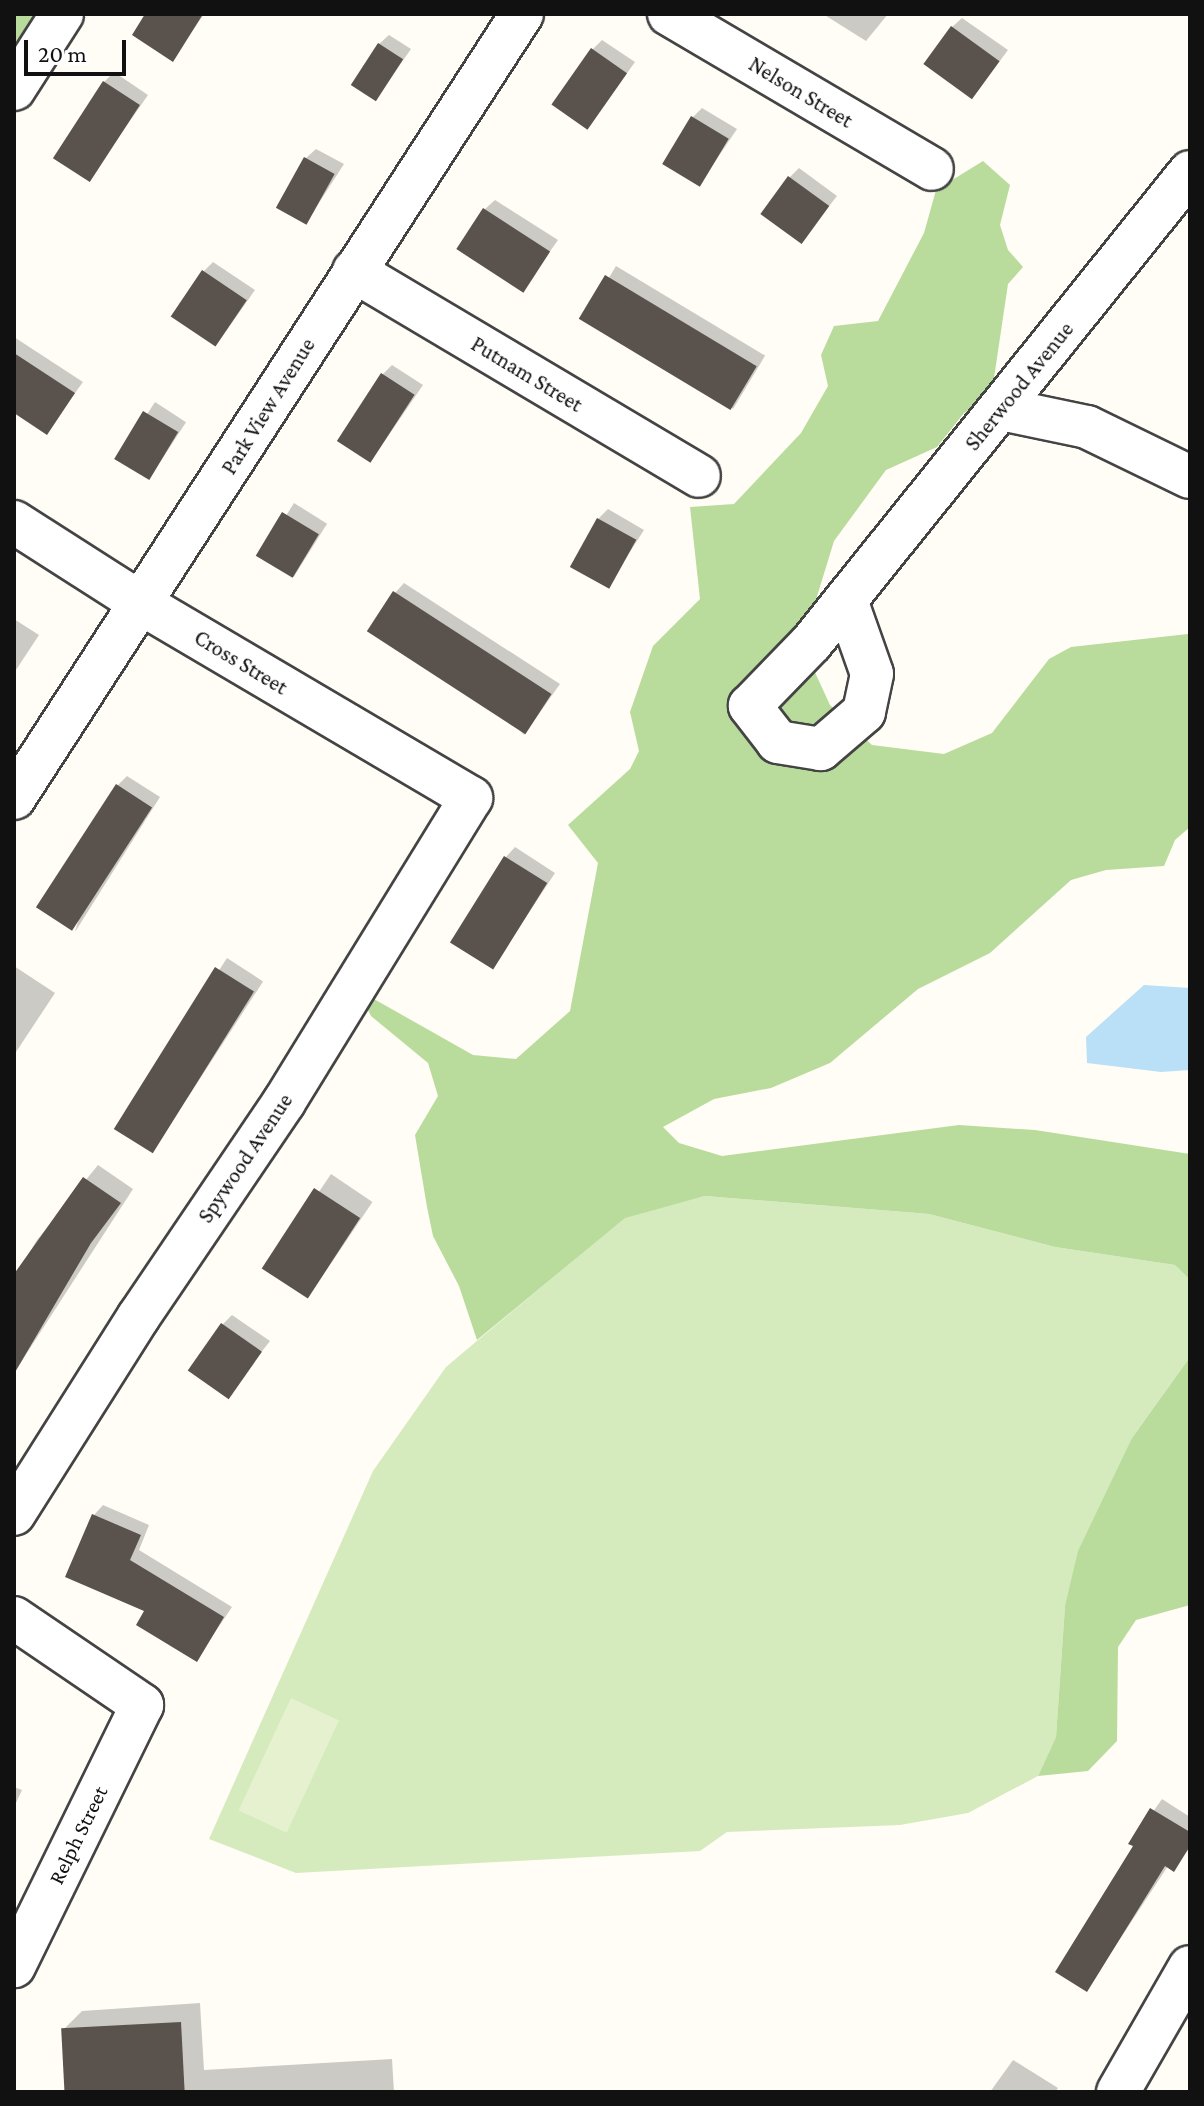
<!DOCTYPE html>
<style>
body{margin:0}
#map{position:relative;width:1204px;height:2106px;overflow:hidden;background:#fffdf5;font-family:"Crimson Pro",serif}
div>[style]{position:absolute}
.green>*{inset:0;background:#d5ebbd}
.forest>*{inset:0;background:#b9dc9c}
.pitch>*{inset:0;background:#e6f2cf;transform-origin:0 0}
.water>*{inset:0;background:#b9e0f7}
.shadow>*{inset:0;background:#0003;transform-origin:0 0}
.building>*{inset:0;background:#5a524d;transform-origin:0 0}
.roads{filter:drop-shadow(2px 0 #444) drop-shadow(-2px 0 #444) drop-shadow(0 2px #444) drop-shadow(0 -2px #444)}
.minor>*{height:42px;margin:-21px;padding:0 21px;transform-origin:21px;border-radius:21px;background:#fff}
span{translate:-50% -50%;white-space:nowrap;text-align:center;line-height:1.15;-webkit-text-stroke:8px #fff;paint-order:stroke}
.street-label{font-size:22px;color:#111}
.frame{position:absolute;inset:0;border:16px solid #111;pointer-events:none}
.scale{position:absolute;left:24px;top:40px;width:102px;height:36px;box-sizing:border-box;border:4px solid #111;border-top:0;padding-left:10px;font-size:24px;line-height:28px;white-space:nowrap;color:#111;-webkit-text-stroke:6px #fff;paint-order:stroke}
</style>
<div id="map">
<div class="green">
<i style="clip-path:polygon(705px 1196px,929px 1214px,1055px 1247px,1175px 1265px,1190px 1280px,1190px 1357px,1132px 1438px,1065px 1606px,1056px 1737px,1038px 1776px,968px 1813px,900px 1825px,727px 1832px,700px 1851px,296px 1873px,209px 1839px,373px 1471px,446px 1367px,625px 1217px)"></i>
</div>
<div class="forest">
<i style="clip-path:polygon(14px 14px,56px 14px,14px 91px)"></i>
<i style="clip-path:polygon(983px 161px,1010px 185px,1000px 225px,1008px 250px,1023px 267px,1008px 284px,991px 398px,964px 413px,937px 447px,886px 470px,834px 541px,811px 616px,813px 668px,830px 705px,872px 745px,944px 754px,992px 733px,1049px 659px,1071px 647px,1188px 634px,1190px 827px,1175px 840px,1164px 866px,1106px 870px,1071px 880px,990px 953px,918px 989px,830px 1063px,771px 1088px,714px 1099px,663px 1127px,679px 1143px,722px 1156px,959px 1125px,1035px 1130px,1190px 1154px,1190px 1280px,1175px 1265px,1055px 1247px,929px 1214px,705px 1196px,625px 1218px,477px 1340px,459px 1286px,433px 1236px,427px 1207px,415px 1135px,438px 1096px,428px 1063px,371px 1016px,358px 990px,473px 1055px,516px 1059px,570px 1011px,598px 863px,568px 825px,630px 769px,639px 751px,630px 712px,653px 646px,700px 599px,690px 507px,734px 504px,801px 433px,828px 386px,821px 355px,834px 326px,878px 321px,924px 233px,936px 190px)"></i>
<i style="clip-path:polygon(1190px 1357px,1190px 1605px,1136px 1620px,1118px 1647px,1117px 1741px,1088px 1771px,1038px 1776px,1056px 1737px,1065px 1606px,1078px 1551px,1132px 1438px)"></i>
</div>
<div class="pitch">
<i style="left:291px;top:1698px;width:53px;height:124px;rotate:25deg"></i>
</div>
<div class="water">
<i style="clip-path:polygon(1144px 985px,1190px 988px,1190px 1070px,1161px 1072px,1087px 1063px,1086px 1037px)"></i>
</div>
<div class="shadow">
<i style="clip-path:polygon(148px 14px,204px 14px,173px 59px)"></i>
<i style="clip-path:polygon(823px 14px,888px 14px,866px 41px)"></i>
<i style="clip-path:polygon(962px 18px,1008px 50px,974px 96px,952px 27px)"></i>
<i style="clip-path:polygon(389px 35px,411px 49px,376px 99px,379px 44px)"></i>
<i style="clip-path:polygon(602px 40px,635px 62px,589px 126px,592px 50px)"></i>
<i style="clip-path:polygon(114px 72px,148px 95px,89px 180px,104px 82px)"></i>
<i style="clip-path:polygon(702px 108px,737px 129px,700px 184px,693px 117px)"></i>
<i style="clip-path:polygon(316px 149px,344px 164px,306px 223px,306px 158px)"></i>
<i style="clip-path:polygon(799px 168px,837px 196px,802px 241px,789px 178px)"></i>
<i style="clip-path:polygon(495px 200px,558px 240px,523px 290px,485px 209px)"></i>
<i style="clip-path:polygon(213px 262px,255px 290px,217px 344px,203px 272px)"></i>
<i style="left:616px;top:266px;width:174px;height:62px;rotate:31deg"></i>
<i style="clip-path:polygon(14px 337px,83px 382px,47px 432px,14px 411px)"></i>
<i style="clip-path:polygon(392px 365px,423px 385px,371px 461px,382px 375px)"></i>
<i style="left:155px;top:402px;width:37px;height:67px;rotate:33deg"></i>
<i style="left:294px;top:503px;width:39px;height:63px;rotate:32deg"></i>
<i style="clip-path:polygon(608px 509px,644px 530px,608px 586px,598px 519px)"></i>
<i style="clip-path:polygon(404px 583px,560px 684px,524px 735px,395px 593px)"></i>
<i style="clip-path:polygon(14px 619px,39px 635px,14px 673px)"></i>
<i style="clip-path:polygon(127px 776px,160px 797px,75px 932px,118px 785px)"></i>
<i style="clip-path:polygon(515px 847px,555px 873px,493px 967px,506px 857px)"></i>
<i style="left:227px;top:958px;width:43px;height:203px;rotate:33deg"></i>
<i style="clip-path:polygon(14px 966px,55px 993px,14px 1055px)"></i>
<i style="clip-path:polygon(98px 1165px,133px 1189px,14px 1373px,14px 1278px,37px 1240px)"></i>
<i style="left:331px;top:1174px;width:50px;height:115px;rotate:34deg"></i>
<i style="clip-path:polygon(232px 1315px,270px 1341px,227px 1396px,223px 1324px)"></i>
<i style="clip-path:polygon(103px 1505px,149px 1525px,139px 1550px,232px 1607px,197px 1659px,147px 1610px,94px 1515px)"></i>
<i style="clip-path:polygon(14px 1787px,22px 1790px,14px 1807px)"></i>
<i style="clip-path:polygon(1162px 1799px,1190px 1817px,1190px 1848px,1173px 1869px,1168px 1866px,1087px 1989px,1135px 1846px,1131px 1843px)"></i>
<i style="clip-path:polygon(200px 2003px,204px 2070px,392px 2059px,394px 2092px,67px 2092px,63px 2030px,82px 2011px)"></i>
<i style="clip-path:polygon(1013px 2060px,1058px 2088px,1055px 2092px,990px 2092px)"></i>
</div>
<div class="building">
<i style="clip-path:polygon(145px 14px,203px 14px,173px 62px,132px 35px)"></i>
<i style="left:951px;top:26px;width:60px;height:47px;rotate:36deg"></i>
<i style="left:378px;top:43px;width:30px;height:50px;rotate:33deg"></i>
<i style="left:591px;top:48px;width:44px;height:69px;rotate:35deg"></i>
<i style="left:103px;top:81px;width:44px;height:92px;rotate:33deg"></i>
<i style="left:691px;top:116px;width:44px;height:56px;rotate:31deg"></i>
<i style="left:304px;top:157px;width:35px;height:58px;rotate:29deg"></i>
<i style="left:788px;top:176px;width:51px;height:47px;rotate:36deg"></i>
<i style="left:483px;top:208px;width:80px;height:49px;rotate:33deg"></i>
<i style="left:202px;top:270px;width:54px;height:56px;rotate:34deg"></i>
<i style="left:605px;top:275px;width:177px;height:51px;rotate:31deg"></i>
<i style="clip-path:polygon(14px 353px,75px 393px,47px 435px,14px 413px)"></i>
<i style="left:381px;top:373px;width:40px;height:81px;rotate:33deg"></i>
<i style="left:143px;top:411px;width:41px;height:56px;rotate:31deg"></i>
<i style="left:282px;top:512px;width:43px;height:51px;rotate:31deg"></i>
<i style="left:597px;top:518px;width:45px;height:56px;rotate:29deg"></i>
<i style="left:393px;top:591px;width:189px;height:48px;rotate:33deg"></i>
<i style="left:116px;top:784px;width:43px;height:147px;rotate:33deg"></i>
<i style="left:504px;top:856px;width:51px;height:102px;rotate:32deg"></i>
<i style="left:215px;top:967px;width:46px;height:191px;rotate:32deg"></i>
<i style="clip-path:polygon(83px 1177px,121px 1203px,91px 1243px,14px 1374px,14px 1274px)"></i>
<i style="left:314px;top:1188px;width:55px;height:96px;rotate:33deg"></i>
<i style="left:221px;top:1323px;width:50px;height:58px;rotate:35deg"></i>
<i style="clip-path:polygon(92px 1514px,141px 1535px,130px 1560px,224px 1617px,197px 1662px,136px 1625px,144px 1611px,65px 1577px)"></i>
<i style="clip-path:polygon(1150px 1808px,1190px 1832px,1190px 1846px,1174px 1872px,1165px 1866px,1087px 1992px,1055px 1972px,1133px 1846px,1128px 1844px)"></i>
<i style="left:181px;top:2022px;width:70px;height:120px;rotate:87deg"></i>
</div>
<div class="roads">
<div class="minor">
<i style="left:669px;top:14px;width:305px;rotate:30.5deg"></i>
<i style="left:14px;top:89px;width:89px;rotate:-57.4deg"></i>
<i style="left:354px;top:271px;width:401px;rotate:30.7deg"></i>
<i style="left:1001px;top:409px;width:88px;rotate:11.8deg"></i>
<i style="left:1087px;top:427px;width:114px;rotate:25.9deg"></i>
<i style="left:14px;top:522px;width:152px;rotate:32.6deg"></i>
<i style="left:142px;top:604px;width:382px;rotate:30.5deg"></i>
<i style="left:471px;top:798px;width:357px;rotate:121.6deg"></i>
<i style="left:284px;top:1102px;width:258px;rotate:124.1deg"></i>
<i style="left:139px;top:1316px;width:234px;rotate:122.3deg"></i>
<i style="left:846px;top:600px;width:78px;rotate:70.6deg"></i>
<i style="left:872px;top:674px;width:39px;rotate:102deg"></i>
<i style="left:864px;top:712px;width:57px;rotate:139.3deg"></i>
<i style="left:821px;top:749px;width:44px;rotate:-170.8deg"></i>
<i style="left:778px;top:742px;width:46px;rotate:-127.9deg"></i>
<i style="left:750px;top:706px;width:89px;rotate:-45.9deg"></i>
<i style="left:812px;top:642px;width:603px;rotate:-51.19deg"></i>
<i style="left:14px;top:798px;width:934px;rotate:-57.06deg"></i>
<i style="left:14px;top:1618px;width:155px;rotate:34.2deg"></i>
<i style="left:142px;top:1705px;width:291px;rotate:116.1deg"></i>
<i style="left:1118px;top:2092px;width:144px;rotate:-60.1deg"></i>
</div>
</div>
<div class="street-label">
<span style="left:801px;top:92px;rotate:31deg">Nelson Street</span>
<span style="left:527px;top:374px;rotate:31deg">Putnam Street</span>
<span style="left:1019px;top:386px;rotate:-51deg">Sherwood Avenue</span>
<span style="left:268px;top:406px;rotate:-58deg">Park View Avenue</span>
<span style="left:241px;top:662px;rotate:31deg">Cross Street</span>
<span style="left:245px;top:1158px;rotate:-56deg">Spywood Avenue</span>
<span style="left:78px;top:1835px;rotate:-64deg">Relph Street</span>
</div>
<div class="frame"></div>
<div class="scale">20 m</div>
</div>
